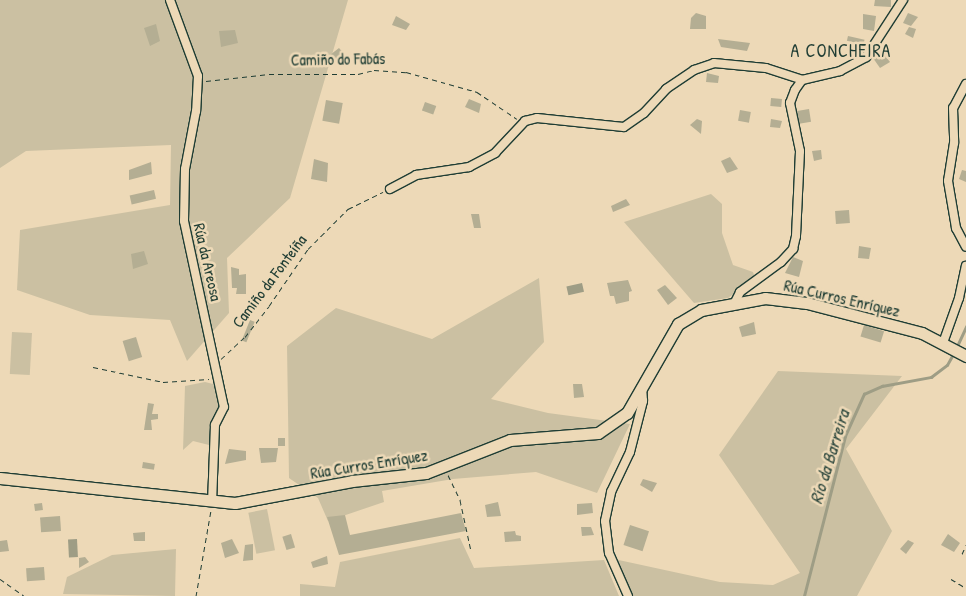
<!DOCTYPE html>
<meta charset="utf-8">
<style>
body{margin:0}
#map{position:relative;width:966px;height:596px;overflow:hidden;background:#edd9b7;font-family:"Patrick Hand",sans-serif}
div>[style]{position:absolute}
.green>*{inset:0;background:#cbc0a2;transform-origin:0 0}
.water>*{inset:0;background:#9e9d85;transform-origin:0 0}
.stream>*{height:2.5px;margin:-1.25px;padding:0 1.25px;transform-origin:1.25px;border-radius:1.25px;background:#9e9d85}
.building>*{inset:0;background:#b4ae93;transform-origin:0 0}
.path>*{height:1px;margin-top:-0.5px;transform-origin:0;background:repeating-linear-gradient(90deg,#1f3d34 0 5px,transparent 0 9px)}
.roads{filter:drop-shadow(1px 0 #1f3d34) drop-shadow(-1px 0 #1f3d34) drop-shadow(0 1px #1f3d34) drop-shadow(0 -1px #1f3d34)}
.street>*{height:8px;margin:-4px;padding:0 4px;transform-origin:4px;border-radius:4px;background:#edd9b7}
.secondary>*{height:11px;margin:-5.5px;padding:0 5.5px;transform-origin:5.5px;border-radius:5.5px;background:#edd9b7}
span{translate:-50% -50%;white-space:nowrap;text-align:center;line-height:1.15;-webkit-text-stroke:5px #edd9b7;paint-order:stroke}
.street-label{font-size:16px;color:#1f3d34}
.neighbourhood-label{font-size:18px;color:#1f3d34;letter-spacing:1px}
.water-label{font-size:18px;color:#324b40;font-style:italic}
</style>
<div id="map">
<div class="green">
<i style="clip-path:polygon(0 0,348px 0,290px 198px,227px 258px,229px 313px,187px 361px,170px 320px,90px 315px,17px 290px,20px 230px,170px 205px,171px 145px,26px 151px,0 168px)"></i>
<i style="clip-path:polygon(711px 194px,722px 204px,722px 233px,733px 265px,753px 272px,755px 278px,728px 298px,694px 303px,624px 222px)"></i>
<i style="clip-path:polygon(539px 278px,544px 342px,491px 399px,548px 413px,630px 424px,597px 493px,536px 472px,453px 479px,382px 491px,384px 502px,328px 521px,318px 498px,289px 478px,287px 346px,336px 308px,432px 339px)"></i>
<i style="left:12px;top:332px;width:20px;height:42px;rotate:3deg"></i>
<i style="clip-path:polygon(778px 371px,902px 376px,846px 449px,892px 531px,857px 596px,629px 596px,614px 559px,720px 582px,773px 585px,800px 573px,719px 455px)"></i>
<i style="clip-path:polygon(205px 382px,217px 385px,220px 406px,212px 424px,209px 445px,193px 441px,183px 450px,185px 386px)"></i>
<i style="left:267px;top:509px;width:42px;height:19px;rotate:79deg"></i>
<i style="clip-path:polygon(460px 538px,474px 568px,604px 560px,619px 596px,300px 596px,300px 584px,335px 587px,340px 562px)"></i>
<i style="clip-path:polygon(176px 549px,175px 596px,63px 594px,67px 577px,112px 555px)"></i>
</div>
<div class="water">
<i style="left:582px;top:283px;width:9px;height:16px;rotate:77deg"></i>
<i style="left:77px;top:539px;width:18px;height:9px;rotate:87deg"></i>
</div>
<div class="stream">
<i style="left:958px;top:344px;width:19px;rotate:-65deg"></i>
<i style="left:804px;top:596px;width:165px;rotate:-75.6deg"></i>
<i style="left:845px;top:436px;width:46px;rotate:-65.7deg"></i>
<i style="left:864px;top:394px;width:20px;rotate:-24deg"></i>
<i style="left:882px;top:386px;width:50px;rotate:-10.4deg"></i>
<i style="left:931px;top:377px;width:20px;rotate:-37deg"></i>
<i style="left:947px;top:365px;width:10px;rotate:-61deg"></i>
</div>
<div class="building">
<i style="clip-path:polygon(875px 0,891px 0,891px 7px,874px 6px)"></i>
<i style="clip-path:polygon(696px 13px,706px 16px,706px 29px,690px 29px,691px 18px)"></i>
<i style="clip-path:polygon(908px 13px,918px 17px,911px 26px,903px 23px)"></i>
<i style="clip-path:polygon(863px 14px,876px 16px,874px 31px,863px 29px)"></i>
<i style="clip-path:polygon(396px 16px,410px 24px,406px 30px,392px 25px)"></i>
<i style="clip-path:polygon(156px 24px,160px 41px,150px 46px,144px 28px)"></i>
<i style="clip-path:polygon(909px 27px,916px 29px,913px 38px,905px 34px)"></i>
<i style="clip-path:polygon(235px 30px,238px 43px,221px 47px,219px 31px)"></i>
<i style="left:848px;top:36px;width:17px;height:5px;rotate:13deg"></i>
<i style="clip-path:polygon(718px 39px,750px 43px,747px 51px,721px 47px)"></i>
<i style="clip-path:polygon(339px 48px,347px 57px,340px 63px,330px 55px)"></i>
<i style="clip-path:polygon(883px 53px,890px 62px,880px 68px,873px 58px)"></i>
<i style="clip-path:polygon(707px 73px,719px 76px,718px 83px,706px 82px)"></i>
<i style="left:771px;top:98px;width:11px;height:8px;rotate:5deg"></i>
<i style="clip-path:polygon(469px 99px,481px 104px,479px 113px,465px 107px)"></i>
<i style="left:326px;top:100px;width:17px;height:21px;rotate:10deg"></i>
<i style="left:425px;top:102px;width:12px;height:9px;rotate:20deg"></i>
<i style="left:809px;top:109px;width:13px;height:12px;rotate:81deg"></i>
<i style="left:740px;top:110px;width:11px;height:11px;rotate:10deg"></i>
<i style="clip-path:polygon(697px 119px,702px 121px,701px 134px,690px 125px)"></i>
<i style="clip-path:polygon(771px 119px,782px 121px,780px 128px,770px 127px)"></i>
<i style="clip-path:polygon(821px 150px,822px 159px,814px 161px,812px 151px)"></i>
<i style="clip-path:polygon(730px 157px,738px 169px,727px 173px,721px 161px)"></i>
<i style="clip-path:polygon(314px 159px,328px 163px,327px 182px,311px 179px)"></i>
<i style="clip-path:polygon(151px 162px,152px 174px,129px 180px,129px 170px)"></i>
<i style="clip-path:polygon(962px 170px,966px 171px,966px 182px,959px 179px)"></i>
<i style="left:154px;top:190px;width:9px;height:25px;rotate:77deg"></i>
<i style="clip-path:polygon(626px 199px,630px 205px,613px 212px,611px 206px)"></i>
<i style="left:849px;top:210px;width:13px;height:14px;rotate:86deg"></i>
<i style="clip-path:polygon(471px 214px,479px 214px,481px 228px,474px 228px)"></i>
<i style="clip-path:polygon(859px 246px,871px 248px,869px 259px,858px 258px)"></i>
<i style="clip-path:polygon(144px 251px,148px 264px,133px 269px,131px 254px)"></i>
<i style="clip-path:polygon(793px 257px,803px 261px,799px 277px,785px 273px)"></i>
<i style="clip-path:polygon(231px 267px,239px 269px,239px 275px,246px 274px,246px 294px,236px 294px,237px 288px,232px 288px)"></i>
<i style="clip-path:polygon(628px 280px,632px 291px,629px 292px,629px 301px,616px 304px,614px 296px,610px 296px,607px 283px)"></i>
<i style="clip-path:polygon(665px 285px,677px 298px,668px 305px,657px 290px)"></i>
<i style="left:250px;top:320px;width:5px;height:22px;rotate:22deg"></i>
<i style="clip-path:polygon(754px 322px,756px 334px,742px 337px,739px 327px)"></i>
<i style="left:864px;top:325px;width:21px;height:12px;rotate:17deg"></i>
<i style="left:136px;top:337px;width:21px;height:14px;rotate:73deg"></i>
<i style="clip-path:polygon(573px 384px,582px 384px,584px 397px,574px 398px)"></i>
<i style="clip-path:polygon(148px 403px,154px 404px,152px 414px,158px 414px,158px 419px,151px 420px,152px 430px,144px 430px)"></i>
<i style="left:278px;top:438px;width:7px;height:8px"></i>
<i style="clip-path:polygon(259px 448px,278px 448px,276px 462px,261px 463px)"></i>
<i style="clip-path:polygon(229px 449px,246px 451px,246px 460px,225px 464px)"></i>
<i style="left:143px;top:462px;width:12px;height:6px;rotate:9deg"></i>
<i style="clip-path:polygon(643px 479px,657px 483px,652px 492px,640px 485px)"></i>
<i style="clip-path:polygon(498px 502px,501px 516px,487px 517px,485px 505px)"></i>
<i style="left:42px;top:503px;width:7px;height:8px;rotate:82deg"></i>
<i style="clip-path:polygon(592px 503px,593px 513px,577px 515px,577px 504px)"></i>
<i style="clip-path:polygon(461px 513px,466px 531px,339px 555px,327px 517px,345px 515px,350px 535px)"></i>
<i style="left:60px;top:516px;width:15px;height:20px;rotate:86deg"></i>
<i style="left:630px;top:525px;width:20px;height:21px;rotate:18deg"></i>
<i style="clip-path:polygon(581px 527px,591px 527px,594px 535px,582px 536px)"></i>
<i style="clip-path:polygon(515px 531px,516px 535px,521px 536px,521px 541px,505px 542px,504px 532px)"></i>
<i style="clip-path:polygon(145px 532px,145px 541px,134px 541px,133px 533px)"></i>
<i style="left:291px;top:534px;width:14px;height:9px;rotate:73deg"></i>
<i style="clip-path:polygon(948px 534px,960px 543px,954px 552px,941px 545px)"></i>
<i style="clip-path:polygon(232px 539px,239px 553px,225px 558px,221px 543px)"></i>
<i style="clip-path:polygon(7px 540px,9px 551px,0 552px,0 541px)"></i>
<i style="clip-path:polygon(908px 540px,914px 543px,906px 554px,900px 549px)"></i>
<i style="clip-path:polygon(253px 544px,253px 560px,243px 561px,245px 545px)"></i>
<i style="clip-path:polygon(327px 556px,328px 564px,313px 568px,311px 562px)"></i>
<i style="clip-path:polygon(85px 557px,89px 562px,79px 568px,79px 558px)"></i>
<i style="left:44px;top:567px;width:13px;height:18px;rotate:86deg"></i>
</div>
<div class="path">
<i style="left:206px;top:81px;width:63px;rotate:-6.3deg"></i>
<i style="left:269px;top:74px;width:89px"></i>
<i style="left:358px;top:74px;width:16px;rotate:-14deg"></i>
<i style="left:374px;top:70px;width:32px;rotate:4deg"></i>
<i style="left:406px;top:72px;width:74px;rotate:15.7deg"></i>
<i style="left:477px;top:92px;width:48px;rotate:34deg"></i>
<i style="left:221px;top:359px;width:33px;rotate:-43deg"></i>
<i style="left:245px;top:337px;width:39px;rotate:-52deg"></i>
<i style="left:269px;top:306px;width:69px;rotate:-55.6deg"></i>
<i style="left:308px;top:249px;width:57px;rotate:-45deg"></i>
<i style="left:348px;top:209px;width:39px;rotate:-26deg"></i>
<i style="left:93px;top:367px;width:72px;rotate:12.1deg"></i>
<i style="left:163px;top:382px;width:46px;rotate:-3.7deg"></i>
<i style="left:448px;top:475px;width:28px;rotate:64deg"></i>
<i style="left:460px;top:500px;width:52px;rotate:77.8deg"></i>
<i style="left:962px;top:554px;width:10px;rotate:-66deg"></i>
<i style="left:0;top:579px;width:29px;rotate:35deg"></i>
<i style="left:951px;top:579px;width:17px;rotate:31deg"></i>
<i style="left:196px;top:596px;width:87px;rotate:-80.1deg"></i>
</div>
<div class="roads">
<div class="street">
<i style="left:170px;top:0;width:81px;rotate:69.8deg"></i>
<i style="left:198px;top:76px;width:35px;rotate:93deg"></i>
<i style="left:196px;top:111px;width:59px;rotate:100.7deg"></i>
<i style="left:185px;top:169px;width:52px;rotate:91.1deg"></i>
<i style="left:184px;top:221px;width:190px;rotate:77.9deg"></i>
<i style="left:224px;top:407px;width:20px;rotate:117deg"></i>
<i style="left:215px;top:425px;width:77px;rotate:92.2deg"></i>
<i style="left:966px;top:84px;width:27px;rotate:118deg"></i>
<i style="left:953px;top:108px;width:35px;rotate:88deg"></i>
<i style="left:954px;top:143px;width:38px;rotate:99deg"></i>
<i style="left:948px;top:181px;width:48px;rotate:80.3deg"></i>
<i style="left:956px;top:228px;width:21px;rotate:62deg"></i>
<i style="left:390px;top:189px;width:30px;rotate:-28deg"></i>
<i style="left:416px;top:175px;width:54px;rotate:-8.6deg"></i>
<i style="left:469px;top:167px;width:30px;rotate:-28deg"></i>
<i style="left:495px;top:153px;width:44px;rotate:-46.8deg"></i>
<i style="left:525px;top:121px;width:12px;rotate:-14deg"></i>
<i style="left:537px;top:118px;width:87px;rotate:5.9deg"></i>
<i style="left:624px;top:127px;width:24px;rotate:-35deg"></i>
<i style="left:644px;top:113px;width:33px;rotate:-47deg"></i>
<i style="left:666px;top:89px;width:34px;rotate:-34deg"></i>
<i style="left:694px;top:70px;width:21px;rotate:-19deg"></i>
<i style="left:714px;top:63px;width:52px;rotate:5.5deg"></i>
<i style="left:766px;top:68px;width:38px;rotate:18deg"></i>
<i style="left:735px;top:302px;width:11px;rotate:-63deg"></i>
<i style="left:740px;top:292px;width:51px;rotate:-36.2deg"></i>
<i style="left:781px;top:262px;width:18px;rotate:-47deg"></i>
<i style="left:793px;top:249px;width:13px;rotate:-77deg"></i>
<i style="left:796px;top:236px;width:85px;rotate:-87.3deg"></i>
<i style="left:800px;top:151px;width:49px;rotate:-101.8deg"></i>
<i style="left:790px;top:103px;width:14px;rotate:-69deg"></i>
<i style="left:795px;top:90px;width:12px;rotate:-55deg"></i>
<i style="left:802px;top:80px;width:39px;rotate:-13deg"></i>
<i style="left:840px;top:71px;width:30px;rotate:-28deg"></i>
<i style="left:866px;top:57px;width:68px;rotate:-57deg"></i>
<i style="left:943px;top:343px;width:48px;rotate:-70.4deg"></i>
<i style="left:959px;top:298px;width:33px;rotate:-78deg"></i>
<i style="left:628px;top:596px;width:47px;rotate:-113.8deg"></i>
<i style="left:609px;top:553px;width:32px;rotate:-97deg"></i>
<i style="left:605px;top:521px;width:30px;rotate:-78deg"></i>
<i style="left:611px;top:492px;width:44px;rotate:-64.6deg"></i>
<i style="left:630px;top:452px;width:53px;rotate:-75.7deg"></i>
<i style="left:643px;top:401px;width:14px;rotate:-94deg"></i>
</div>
<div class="secondary">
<i style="left:0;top:478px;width:236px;rotate:6.1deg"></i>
<i style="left:235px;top:503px;width:119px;rotate:-10.6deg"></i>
<i style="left:352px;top:481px;width:74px;rotate:-6.2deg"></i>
<i style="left:426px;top:473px;width:90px;rotate:-21.4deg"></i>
<i style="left:510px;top:440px;width:88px;rotate:-4.5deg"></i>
<i style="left:598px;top:433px;width:35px;rotate:-35deg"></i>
<i style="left:627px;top:413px;width:103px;rotate:-60.2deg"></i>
<i style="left:678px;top:324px;width:27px;rotate:-31deg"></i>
<i style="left:701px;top:310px;width:65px;rotate:-10.6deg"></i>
<i style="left:765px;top:298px;width:42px;rotate:6.8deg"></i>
<i style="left:807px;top:303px;width:119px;rotate:14.6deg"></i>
<i style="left:922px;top:333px;width:50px;rotate:27.6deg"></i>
</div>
</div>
<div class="street-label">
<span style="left:338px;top:59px;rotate:-1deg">Camiño do Fabás</span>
<span style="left:208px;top:262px;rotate:77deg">Rúa da Areosa</span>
<span style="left:269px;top:281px;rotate:-53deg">Camiño da Fonteíña</span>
<span style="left:842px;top:298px;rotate:13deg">Rúa Curros Enríquez</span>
<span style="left:369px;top:464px;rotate:-9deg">Rúa Curros Enríquez</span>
</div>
<div class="neighbourhood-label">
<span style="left:841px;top:51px">A CONCHEIRA</span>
</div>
<div class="water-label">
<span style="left:830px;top:457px;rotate:-73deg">Río da Barreira</span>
</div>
</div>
